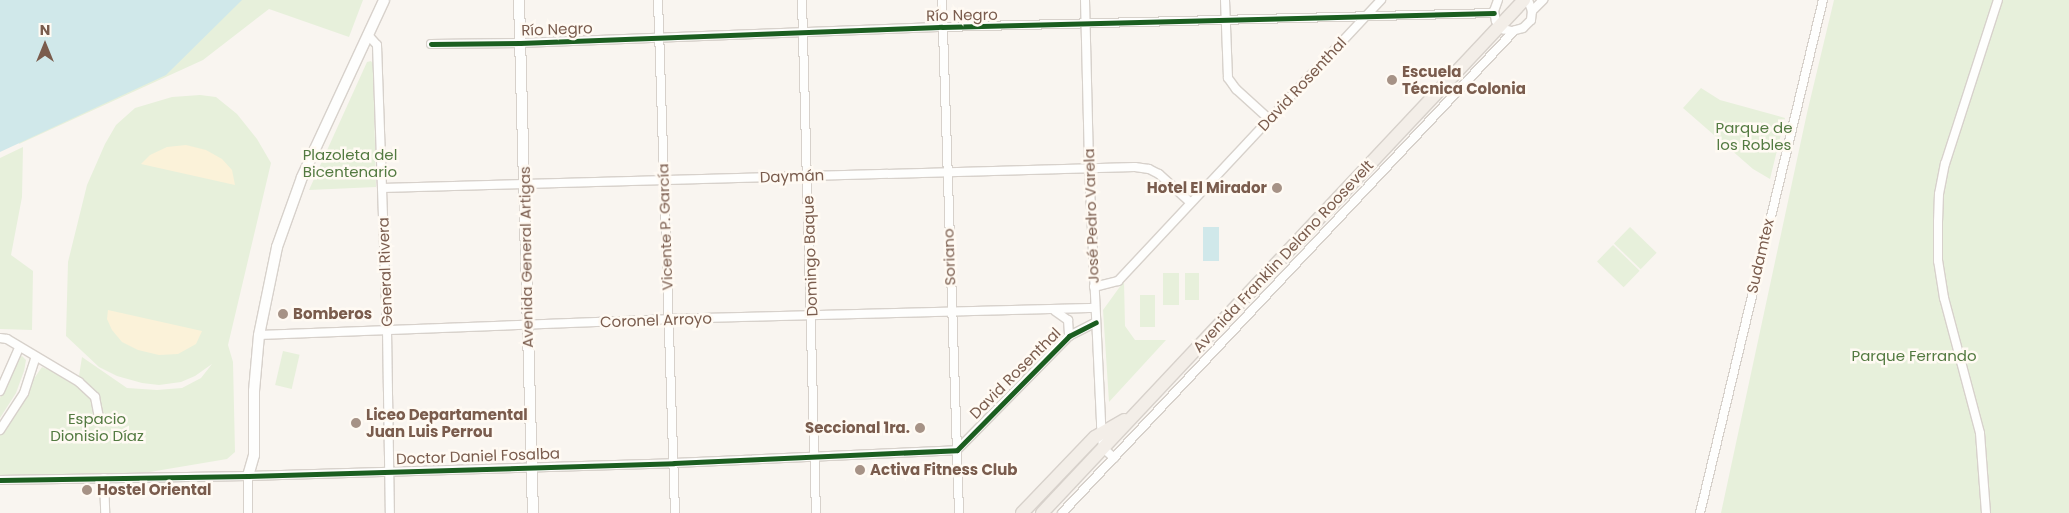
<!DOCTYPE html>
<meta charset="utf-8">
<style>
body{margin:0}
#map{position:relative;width:2069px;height:513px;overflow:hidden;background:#f9f5f0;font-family:Poppins,sans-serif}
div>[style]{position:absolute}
.green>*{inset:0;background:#e7f0db;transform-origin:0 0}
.sand>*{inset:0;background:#fbf2d9}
.water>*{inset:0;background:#d0e8ea;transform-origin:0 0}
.roads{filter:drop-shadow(1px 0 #d7d1cb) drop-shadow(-1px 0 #d7d1cb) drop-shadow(0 1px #d7d1cb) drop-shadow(0 -1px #d7d1cb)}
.minor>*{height:8px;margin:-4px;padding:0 4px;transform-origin:4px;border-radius:4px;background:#fefefd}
.tertiary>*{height:10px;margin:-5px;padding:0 5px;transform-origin:5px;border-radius:5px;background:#fefefd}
.primary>*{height:12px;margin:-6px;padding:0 6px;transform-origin:6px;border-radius:6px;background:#f3eee8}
.cycleway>*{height:5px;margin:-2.5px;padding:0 2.5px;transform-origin:2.5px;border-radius:2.5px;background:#1b5e20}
.dots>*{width:14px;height:14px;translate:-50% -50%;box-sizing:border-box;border:2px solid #fffaf3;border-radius:50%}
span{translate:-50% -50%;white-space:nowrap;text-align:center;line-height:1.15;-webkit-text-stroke:5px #fffaf3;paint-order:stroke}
.street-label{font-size:15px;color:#7a5c4d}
.poi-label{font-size:15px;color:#7a5c4d;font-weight:700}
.left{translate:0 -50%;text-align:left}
.right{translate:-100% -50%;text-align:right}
.park-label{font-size:15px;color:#537a41}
.north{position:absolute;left:20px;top:20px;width:50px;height:50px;-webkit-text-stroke:4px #fffaf3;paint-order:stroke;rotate:0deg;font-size:14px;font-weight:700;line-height:20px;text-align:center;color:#7a5c4d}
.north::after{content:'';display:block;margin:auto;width:18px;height:22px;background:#7a5c4d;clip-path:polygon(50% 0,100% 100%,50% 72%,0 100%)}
</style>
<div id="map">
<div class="green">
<i style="clip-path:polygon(47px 0,363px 0,349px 37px,269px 9px,203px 60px,19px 144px)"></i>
<i style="clip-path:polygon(1834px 0,2069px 0,2069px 513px,1721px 513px,1807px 113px)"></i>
<i style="clip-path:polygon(371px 61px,373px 64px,376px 187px,309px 190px,367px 62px)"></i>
<i style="clip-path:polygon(1701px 88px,1720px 100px,1785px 118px,1770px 179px,1753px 169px,1683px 108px)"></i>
<i style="clip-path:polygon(200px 95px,216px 97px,237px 114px,257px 139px,271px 163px,228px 345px,233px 362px,235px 452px,227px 459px,126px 476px,0 476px,0 428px,42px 367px,78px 382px,82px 357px,127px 388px,157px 390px,182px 388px,201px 378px,212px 364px,195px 376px,181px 382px,159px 385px,142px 383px,117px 376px,99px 367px,66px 336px,68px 262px,87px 185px,105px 144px,116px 125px,135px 108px,172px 97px)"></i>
<i style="clip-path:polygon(23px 147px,22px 197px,11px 255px,33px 271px,32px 330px,0 329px,0 158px)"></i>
<i style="left:1630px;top:227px;width:37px;height:23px;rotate:44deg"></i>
<i style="left:1613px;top:245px;width:37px;height:23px;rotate:44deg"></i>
<i style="left:1163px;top:273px;width:16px;height:32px"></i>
<i style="left:1185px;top:273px;width:14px;height:27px"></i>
<i style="clip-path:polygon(1124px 281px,1125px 326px,1135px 340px,1166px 340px,1109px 402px,1103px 310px)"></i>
<i style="left:1140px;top:295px;width:15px;height:32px"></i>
<i style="left:283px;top:351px;width:17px;height:35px;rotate:13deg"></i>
<i style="clip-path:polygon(22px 356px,26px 360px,24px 371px,16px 393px,0 418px,0 398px,19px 357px)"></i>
</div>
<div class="sand">
<i style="clip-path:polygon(186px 145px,206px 150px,222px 159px,232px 170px,235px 185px,141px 164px,150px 155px,167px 147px)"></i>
<i style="clip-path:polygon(108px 310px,202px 331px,196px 344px,178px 354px,159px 355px,138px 350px,122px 342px,112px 330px,107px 319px)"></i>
</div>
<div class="water">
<i style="clip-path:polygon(0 0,242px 0,166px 75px,0 152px)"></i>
<i style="left:1203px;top:227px;width:16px;height:34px"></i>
</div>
<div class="roads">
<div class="minor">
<i style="left:658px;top:0;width:513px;rotate:88.1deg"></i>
<i style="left:802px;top:0;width:513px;rotate:88.44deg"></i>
<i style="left:942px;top:0;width:513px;rotate:88.1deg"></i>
<i style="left:1085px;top:0;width:167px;rotate:88.6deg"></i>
<i style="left:1089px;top:167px;width:258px;rotate:87.3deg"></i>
<i style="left:1101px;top:425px;width:23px;rotate:85deg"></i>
<i style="left:1103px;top:448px;width:15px;rotate:42deg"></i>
<i style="left:1225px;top:0;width:78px;rotate:87.8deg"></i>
<i style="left:1228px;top:78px;width:14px;rotate:54deg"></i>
<i style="left:1236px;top:89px;width:45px;rotate:42.3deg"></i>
<i style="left:1498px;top:0;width:12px;rotate:110deg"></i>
<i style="left:1494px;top:11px;width:10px;rotate:79deg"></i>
<i style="left:1496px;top:21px;width:11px;rotate:49deg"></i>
<i style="left:1503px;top:29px;width:9px;rotate:13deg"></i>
<i style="left:1512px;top:31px;width:11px;rotate:-15deg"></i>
<i style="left:1523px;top:28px;width:11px;rotate:-45deg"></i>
<i style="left:1531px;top:20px;width:9px;rotate:-84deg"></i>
<i style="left:1532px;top:11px;width:12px;rotate:-110deg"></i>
<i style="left:1532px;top:11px;width:16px;rotate:-45deg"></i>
<i style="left:368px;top:35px;width:13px;rotate:48deg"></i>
<i style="left:377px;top:45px;width:285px;rotate:88deg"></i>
<i style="left:387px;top:330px;width:183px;rotate:89.1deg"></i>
<i style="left:431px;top:44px;width:89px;rotate:-0.6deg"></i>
<i style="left:520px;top:43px;width:422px;rotate:-2.2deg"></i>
<i style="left:942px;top:27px;width:552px;rotate:-1.45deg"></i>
<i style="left:382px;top:188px;width:753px;rotate:-1.6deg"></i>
<i style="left:1135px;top:167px;width:14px;rotate:8deg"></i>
<i style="left:1149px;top:169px;width:11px;rotate:27deg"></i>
<i style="left:1159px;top:174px;width:42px;rotate:42.1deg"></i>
<i style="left:1094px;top:287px;width:25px;rotate:-14deg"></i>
<i style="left:1118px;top:281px;width:385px;rotate:-46.9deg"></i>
<i style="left:1055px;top:311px;width:16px;rotate:35deg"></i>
<i style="left:1068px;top:320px;width:16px;rotate:86deg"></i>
<i style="left:259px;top:335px;width:409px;rotate:-2.2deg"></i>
<i style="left:668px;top:319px;width:427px;rotate:-1.5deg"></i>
<i style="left:0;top:338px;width:7px;rotate:8deg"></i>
<i style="left:7px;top:339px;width:84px;rotate:30.8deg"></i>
<i style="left:79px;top:382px;width:22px;rotate:43deg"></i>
<i style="left:95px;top:397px;width:20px;rotate:79deg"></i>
<i style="left:0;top:391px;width:47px;rotate:-66.2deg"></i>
<i style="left:0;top:430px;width:44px;rotate:-57deg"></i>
<i style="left:24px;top:393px;width:38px;rotate:-72deg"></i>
<i style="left:248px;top:476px;width:37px;rotate:90deg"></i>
<i style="left:104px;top:478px;width:35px;rotate:88deg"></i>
<i style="left:0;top:480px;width:248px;rotate:-0.9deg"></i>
<i style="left:248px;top:476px;width:426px;rotate:-1.7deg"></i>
<i style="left:674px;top:463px;width:283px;rotate:-2.6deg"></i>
<i style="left:957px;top:450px;width:160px;rotate:-45.5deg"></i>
<i style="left:1069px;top:336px;width:30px;rotate:-27deg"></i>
<i style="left:1062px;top:513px;width:661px;rotate:-46.84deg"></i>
<i style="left:1700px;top:513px;width:528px;rotate:-76.52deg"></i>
<i style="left:1986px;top:513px;width:80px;rotate:-94.3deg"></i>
<i style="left:1980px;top:433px;width:140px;rotate:-104.9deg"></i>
<i style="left:1944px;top:298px;width:37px;rotate:-99deg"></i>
<i style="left:1938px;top:261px;width:39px;rotate:-90deg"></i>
<i style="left:1938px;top:222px;width:28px;rotate:-88deg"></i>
<i style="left:1939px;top:194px;width:31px;rotate:-79deg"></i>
<i style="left:1945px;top:164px;width:172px;rotate:-72.1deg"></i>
</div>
<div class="tertiary">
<i style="left:519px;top:0;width:513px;rotate:88.44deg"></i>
<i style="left:248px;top:476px;width:22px;rotate:-74deg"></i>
<i style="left:254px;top:455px;width:64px;rotate:-90deg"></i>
<i style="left:254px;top:391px;width:56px;rotate:-84.9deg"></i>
<i style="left:259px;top:335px;width:90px;rotate:-78.4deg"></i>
<i style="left:277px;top:247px;width:74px;rotate:-70.3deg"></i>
<i style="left:302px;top:177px;width:195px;rotate:-65.1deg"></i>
</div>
<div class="primary">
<i style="left:1022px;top:513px;width:105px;rotate:-46.2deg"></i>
<i style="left:1095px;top:437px;width:34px;rotate:-30deg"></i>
<i style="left:1042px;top:513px;width:704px;rotate:-46.78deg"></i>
</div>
</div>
<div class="cycleway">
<i style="left:431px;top:44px;width:89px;rotate:-0.6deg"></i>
<i style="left:520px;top:43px;width:422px;rotate:-2.2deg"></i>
<i style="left:942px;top:27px;width:552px;rotate:-1.45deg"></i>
<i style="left:0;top:480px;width:248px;rotate:-0.9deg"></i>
<i style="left:248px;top:476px;width:426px;rotate:-1.7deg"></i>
<i style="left:674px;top:463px;width:283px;rotate:-2.6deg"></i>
<i style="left:957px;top:450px;width:160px;rotate:-45.5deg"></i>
<i style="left:1069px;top:336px;width:30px;rotate:-27deg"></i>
</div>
<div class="dots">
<i style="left:1392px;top:80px;background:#a69286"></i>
<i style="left:1277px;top:188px;background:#a69286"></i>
<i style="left:283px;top:314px;background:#a69286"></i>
<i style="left:356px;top:423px;background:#a69286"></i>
<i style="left:920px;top:428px;background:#a69286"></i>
<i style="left:860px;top:470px;background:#a69286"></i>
<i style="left:87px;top:490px;background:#a69286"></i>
</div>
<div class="street-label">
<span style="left:962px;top:15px;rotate:-1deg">Río Negro</span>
<span style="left:557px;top:29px;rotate:-2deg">Río Negro</span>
<span style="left:1302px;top:84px;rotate:-47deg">David Rosenthal</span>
<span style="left:792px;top:176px;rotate:-2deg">Daymán</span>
<span style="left:1091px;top:216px;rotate:-92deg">José Pedro Varela</span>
<span style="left:665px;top:227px;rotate:-92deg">Vicente P. García</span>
<span style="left:810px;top:256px;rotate:-92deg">Domingo Baque</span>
<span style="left:1283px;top:256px;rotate:-47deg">Avenida Franklin Delano Roosevelt</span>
<span style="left:1760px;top:256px;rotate:-77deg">Sudamtex</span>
<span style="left:526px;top:257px;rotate:-91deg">Avenida General Artigas</span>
<span style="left:949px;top:257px;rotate:-92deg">Soriano</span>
<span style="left:385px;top:272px;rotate:-92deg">General Rivera</span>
<span style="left:656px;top:320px;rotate:-2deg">Coronel Arroyo</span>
<span style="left:1015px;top:373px;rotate:-45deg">David Rosenthal</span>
<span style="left:478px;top:456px;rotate:-2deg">Doctor Daniel Fosalba</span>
</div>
<div class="poi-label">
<span class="left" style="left:1402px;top:80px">Escuela<br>Técnica Colonia</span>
<span class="right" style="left:1267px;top:188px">Hotel El Mirador</span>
<span class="left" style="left:293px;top:314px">Bomberos</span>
<span class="left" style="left:366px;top:423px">Liceo Departamental<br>Juan Luis Perrou</span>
<span class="right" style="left:910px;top:428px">Seccional 1ra.</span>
<span class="left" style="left:870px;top:470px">Activa Fitness Club</span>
<span class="left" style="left:97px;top:490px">Hostel Oriental</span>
</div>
<div class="park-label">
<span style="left:1754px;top:136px">Parque de<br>los Robles</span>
<span style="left:350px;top:163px">Plazoleta del<br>Bicentenario</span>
<span style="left:1914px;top:356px">Parque Ferrando</span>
<span style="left:97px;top:427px">Espacio<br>Dionisio Díaz</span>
</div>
<div class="north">N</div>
</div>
